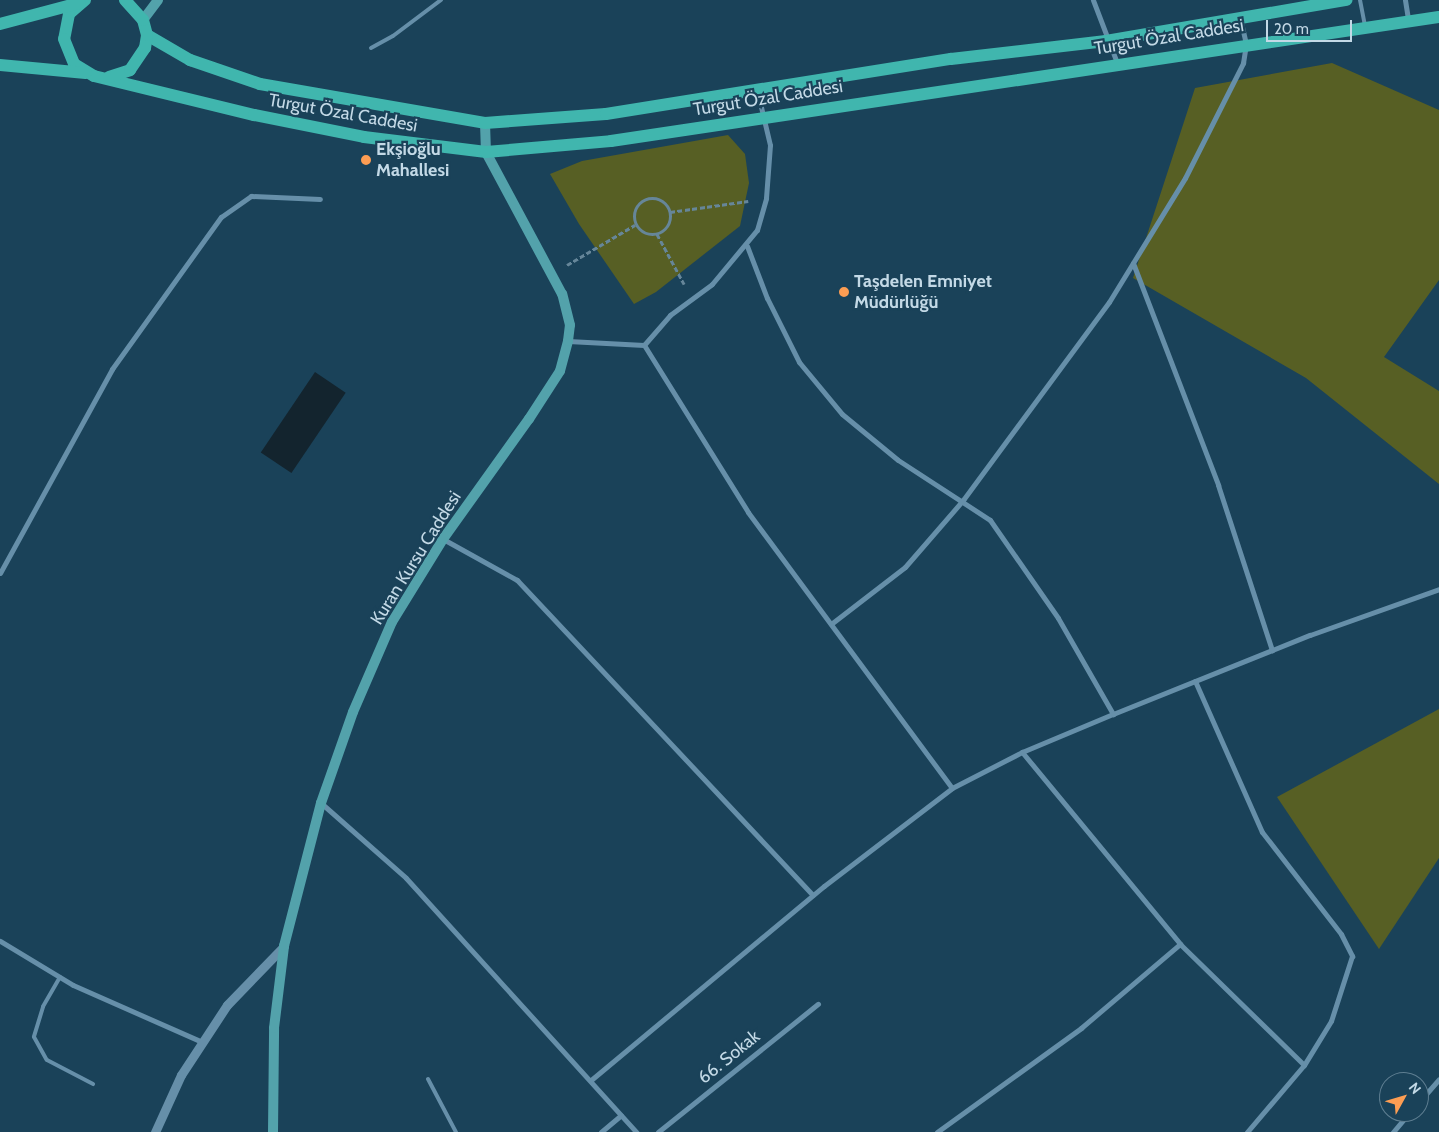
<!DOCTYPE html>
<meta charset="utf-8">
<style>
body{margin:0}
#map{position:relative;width:1439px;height:1132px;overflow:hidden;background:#1a4259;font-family:Cabin,sans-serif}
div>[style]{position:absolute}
.green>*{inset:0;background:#575f24}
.water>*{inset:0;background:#13242e;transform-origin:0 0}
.path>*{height:3px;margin-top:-1.5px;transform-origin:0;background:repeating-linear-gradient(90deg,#668699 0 5px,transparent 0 7.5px)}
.path>.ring{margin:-1.5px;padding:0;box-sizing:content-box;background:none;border:3px solid #668699;border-radius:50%}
.service>*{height:4px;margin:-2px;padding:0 2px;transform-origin:2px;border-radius:2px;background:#668fa9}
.minor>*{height:5px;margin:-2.5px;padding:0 2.5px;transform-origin:2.5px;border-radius:2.5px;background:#668fa9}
.tertiary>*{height:9px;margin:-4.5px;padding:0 4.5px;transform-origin:4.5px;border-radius:4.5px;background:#668fa9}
.secondary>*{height:10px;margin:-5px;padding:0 5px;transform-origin:5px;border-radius:5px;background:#53a2ab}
.primary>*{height:12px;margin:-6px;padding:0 6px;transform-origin:6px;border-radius:6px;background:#40b6ae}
.dots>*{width:14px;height:14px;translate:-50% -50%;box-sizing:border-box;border:2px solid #1a4259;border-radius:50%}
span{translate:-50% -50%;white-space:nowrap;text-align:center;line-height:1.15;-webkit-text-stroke:4.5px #1a4259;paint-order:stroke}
.street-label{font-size:18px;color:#c3d9e6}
.poi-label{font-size:18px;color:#c3d9e6;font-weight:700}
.left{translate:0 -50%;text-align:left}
.north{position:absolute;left:1379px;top:1072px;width:50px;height:50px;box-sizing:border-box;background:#1a4259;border:1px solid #5e7e91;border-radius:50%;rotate:51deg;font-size:14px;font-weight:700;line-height:20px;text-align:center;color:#c3d9e6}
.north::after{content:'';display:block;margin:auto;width:18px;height:22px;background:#fc9d53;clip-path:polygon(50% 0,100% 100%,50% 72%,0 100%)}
.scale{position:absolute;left:1266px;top:20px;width:86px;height:22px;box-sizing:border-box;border:2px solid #c3d9e6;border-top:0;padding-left:6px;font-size:15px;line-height:18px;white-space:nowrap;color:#c3d9e6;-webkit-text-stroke:4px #1a4259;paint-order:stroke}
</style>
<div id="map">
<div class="green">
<i style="clip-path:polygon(1332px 63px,1439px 110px,1439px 280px,1384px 357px,1439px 391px,1439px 484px,1306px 378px,1133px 278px,1195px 88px)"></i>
<i style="clip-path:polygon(728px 135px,745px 154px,749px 183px,740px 226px,656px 292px,634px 304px,579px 224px,550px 174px,582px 161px)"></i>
<i style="clip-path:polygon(1439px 709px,1439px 858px,1379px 949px,1277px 797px)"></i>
</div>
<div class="water">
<i style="left:315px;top:372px;width:37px;height:97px;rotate:34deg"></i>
</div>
<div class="path">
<i class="ring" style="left:634px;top:198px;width:33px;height:33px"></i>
<i style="left:670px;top:212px;width:79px;rotate:-8deg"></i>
<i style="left:657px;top:234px;width:57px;rotate:61.6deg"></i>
<i style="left:567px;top:265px;width:79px;rotate:-30.5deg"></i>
</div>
<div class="service">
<i style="left:1360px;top:0;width:25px;rotate:79deg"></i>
<i style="left:371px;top:48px;width:25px;rotate:-29deg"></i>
<i style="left:393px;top:36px;width:60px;rotate:-36.9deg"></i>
<i style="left:60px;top:977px;width:34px;rotate:120deg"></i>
<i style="left:43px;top:1007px;width:31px;rotate:107deg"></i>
<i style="left:34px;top:1037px;width:26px;rotate:61deg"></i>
<i style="left:47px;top:1060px;width:52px;rotate:27.6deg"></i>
<i style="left:428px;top:1079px;width:60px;rotate:62.2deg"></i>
</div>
<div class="minor">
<i style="left:1093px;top:0;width:67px;rotate:69.1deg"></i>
<i style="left:1405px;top:0;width:19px;rotate:81deg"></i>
<i style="left:747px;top:246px;width:56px;rotate:69deg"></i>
<i style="left:767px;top:298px;width:72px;rotate:63.4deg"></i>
<i style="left:799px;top:362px;width:67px;rotate:50.4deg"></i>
<i style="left:842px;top:414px;width:72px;rotate:39.4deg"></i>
<i style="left:898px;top:460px;width:110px;rotate:33.1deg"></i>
<i style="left:990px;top:520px;width:119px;rotate:55.2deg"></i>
<i style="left:1058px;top:618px;width:111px;rotate:60.2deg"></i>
<i style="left:1133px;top:263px;width:238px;rotate:69deg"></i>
<i style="left:1218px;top:485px;width:174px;rotate:71.9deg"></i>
<i style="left:568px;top:341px;width:76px;rotate:3deg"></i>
<i style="left:644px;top:345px;width:40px;rotate:-49deg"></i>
<i style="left:670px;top:315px;width:52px;rotate:-36.4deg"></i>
<i style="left:712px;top:284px;width:70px;rotate:-50.2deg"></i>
<i style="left:757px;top:230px;width:33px;rotate:-74deg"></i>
<i style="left:766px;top:198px;width:53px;rotate:-85.7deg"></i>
<i style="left:770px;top:145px;width:57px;rotate:-103.3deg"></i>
<i style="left:443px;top:539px;width:85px;rotate:29deg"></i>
<i style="left:517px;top:580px;width:432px;rotate:46.8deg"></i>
<i style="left:0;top:573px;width:233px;rotate:-61.2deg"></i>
<i style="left:112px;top:369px;width:187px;rotate:-54.4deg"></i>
<i style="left:221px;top:217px;width:37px;rotate:-35deg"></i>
<i style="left:251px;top:196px;width:69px;rotate:2.5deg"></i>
<i style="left:831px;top:624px;width:93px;rotate:-37.6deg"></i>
<i style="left:905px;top:567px;width:89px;rotate:-49.1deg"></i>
<i style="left:963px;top:500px;width:246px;rotate:-53.6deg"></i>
<i style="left:1109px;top:302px;width:145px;rotate:-58.5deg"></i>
<i style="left:1185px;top:178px;width:129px;rotate:-63.2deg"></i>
<i style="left:1243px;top:63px;width:19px;rotate:-81deg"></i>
<i style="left:1246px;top:44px;width:26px;rotate:-103deg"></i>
<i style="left:1195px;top:681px;width:165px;rotate:66.1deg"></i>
<i style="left:1262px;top:832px;width:129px;rotate:52.2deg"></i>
<i style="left:1341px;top:934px;width:25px;rotate:63deg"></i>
<i style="left:1352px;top:956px;width:68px;rotate:107.9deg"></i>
<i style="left:1331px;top:1021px;width:52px;rotate:121.5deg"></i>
<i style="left:1304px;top:1065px;width:88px;rotate:130.4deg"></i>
<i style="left:1022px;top:752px;width:249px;rotate:50.5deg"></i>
<i style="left:1180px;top:944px;width:173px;rotate:44.3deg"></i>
<i style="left:952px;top:788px;width:79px;rotate:-27.2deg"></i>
<i style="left:1022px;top:752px;width:99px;rotate:-22.7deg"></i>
<i style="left:1113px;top:714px;width:212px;rotate:-21.9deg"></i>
<i style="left:1310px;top:635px;width:137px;rotate:-19.6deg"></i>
<i style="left:321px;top:803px;width:113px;rotate:41.4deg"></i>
<i style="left:406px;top:878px;width:343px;rotate:47.8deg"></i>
<i style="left:0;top:941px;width:85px;rotate:31.1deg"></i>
<i style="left:73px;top:985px;width:141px;rotate:23.8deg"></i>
<i style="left:591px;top:1080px;width:303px;rotate:-39.8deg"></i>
<i style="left:824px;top:886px;width:161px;rotate:-37.4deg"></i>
<i style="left:952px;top:788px;width:343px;rotate:-126.5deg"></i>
<i style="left:748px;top:512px;width:197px;rotate:-121.9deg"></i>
<i style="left:1419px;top:1102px;width:30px;rotate:-49deg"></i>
<i style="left:601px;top:1132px;width:26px;rotate:-40deg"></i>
<i style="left:658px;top:1132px;width:205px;rotate:-38.7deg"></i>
<i style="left:937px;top:1132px;width:178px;rotate:-35.8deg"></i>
<i style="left:1081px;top:1028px;width:130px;rotate:-40.3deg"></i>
<i style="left:1393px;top:1132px;width:26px;rotate:-50deg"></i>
</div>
<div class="tertiary">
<i style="left:155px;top:1132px;width:63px;rotate:-65.5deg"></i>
<i style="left:181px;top:1075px;width:84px;rotate:-56.7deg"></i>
<i style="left:227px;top:1005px;width:82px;rotate:-46deg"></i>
</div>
<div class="secondary">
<i style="left:143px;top:20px;width:25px;rotate:-53deg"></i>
<i style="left:273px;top:1132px;width:104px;rotate:-89.4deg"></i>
<i style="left:274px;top:1028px;width:83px;rotate:-83deg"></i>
<i style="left:284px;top:946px;width:148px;rotate:-75.5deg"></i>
<i style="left:321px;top:803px;width:96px;rotate:-70.6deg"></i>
<i style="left:353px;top:712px;width:98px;rotate:-66.6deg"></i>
<i style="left:392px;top:622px;width:97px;rotate:-58.4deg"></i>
<i style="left:443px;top:539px;width:148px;rotate:-54.4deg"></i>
<i style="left:529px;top:419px;width:57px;rotate:-57.1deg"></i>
<i style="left:560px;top:371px;width:31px;rotate:-75deg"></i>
<i style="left:568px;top:341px;width:16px;rotate:-83deg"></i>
<i style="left:570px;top:325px;width:32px;rotate:-104deg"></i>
<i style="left:562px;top:294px;width:161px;rotate:-118.2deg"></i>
<i style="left:486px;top:152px;width:29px;rotate:-92deg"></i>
</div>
<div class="primary">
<i style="left:85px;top:0;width:21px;rotate:139deg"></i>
<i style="left:69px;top:14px;width:25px;rotate:101deg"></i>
<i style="left:64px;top:39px;width:27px;rotate:68deg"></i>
<i style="left:74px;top:64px;width:23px;rotate:31deg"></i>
<i style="left:94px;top:76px;width:165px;rotate:13.7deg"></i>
<i style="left:254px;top:115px;width:112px;rotate:11.3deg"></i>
<i style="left:364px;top:137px;width:123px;rotate:7deg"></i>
<i style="left:486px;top:152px;width:125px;rotate:-5deg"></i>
<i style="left:611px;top:141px;width:837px;rotate:-8.52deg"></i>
<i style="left:0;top:24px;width:82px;rotate:-14.9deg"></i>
<i style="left:147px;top:35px;width:50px;rotate:30.2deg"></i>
<i style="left:190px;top:60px;width:74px;rotate:18.9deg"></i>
<i style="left:260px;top:84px;width:228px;rotate:9.8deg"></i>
<i style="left:485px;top:123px;width:121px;rotate:-4.3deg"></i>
<i style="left:606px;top:114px;width:349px;rotate:-9.1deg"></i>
<i style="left:951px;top:59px;width:156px;rotate:-6.6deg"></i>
<i style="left:1106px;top:41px;width:244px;rotate:-9.7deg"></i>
<i style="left:0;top:65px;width:86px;rotate:5.3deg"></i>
<i style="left:109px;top:77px;width:22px;rotate:-18deg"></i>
<i style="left:130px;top:70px;width:27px;rotate:-56deg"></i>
<i style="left:145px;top:48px;width:13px;rotate:-81deg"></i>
<i style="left:147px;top:35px;width:16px;rotate:-105deg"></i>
<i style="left:143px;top:20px;width:27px;rotate:-132deg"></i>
</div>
<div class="dots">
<i style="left:366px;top:160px;background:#fc9d53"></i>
<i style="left:844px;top:292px;background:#fc9d53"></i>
</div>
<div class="street-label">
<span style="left:1169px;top:37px;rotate:-9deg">Turgut Özal Caddesi</span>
<span style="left:768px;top:98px;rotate:-9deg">Turgut Özal Caddesi</span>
<span style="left:343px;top:113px;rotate:10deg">Turgut Özal Caddesi</span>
<span style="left:416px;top:558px;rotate:-58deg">Kuran Kursu Caddesi</span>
<span style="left:729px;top:1057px;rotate:-39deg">66. Sokak</span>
</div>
<div class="poi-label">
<span class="left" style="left:376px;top:160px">Ekşioğlu<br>Mahallesi</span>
<span class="left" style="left:854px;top:292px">Taşdelen Emniyet<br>Müdürlüğü</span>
</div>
<div class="north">N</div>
<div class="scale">20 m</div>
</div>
